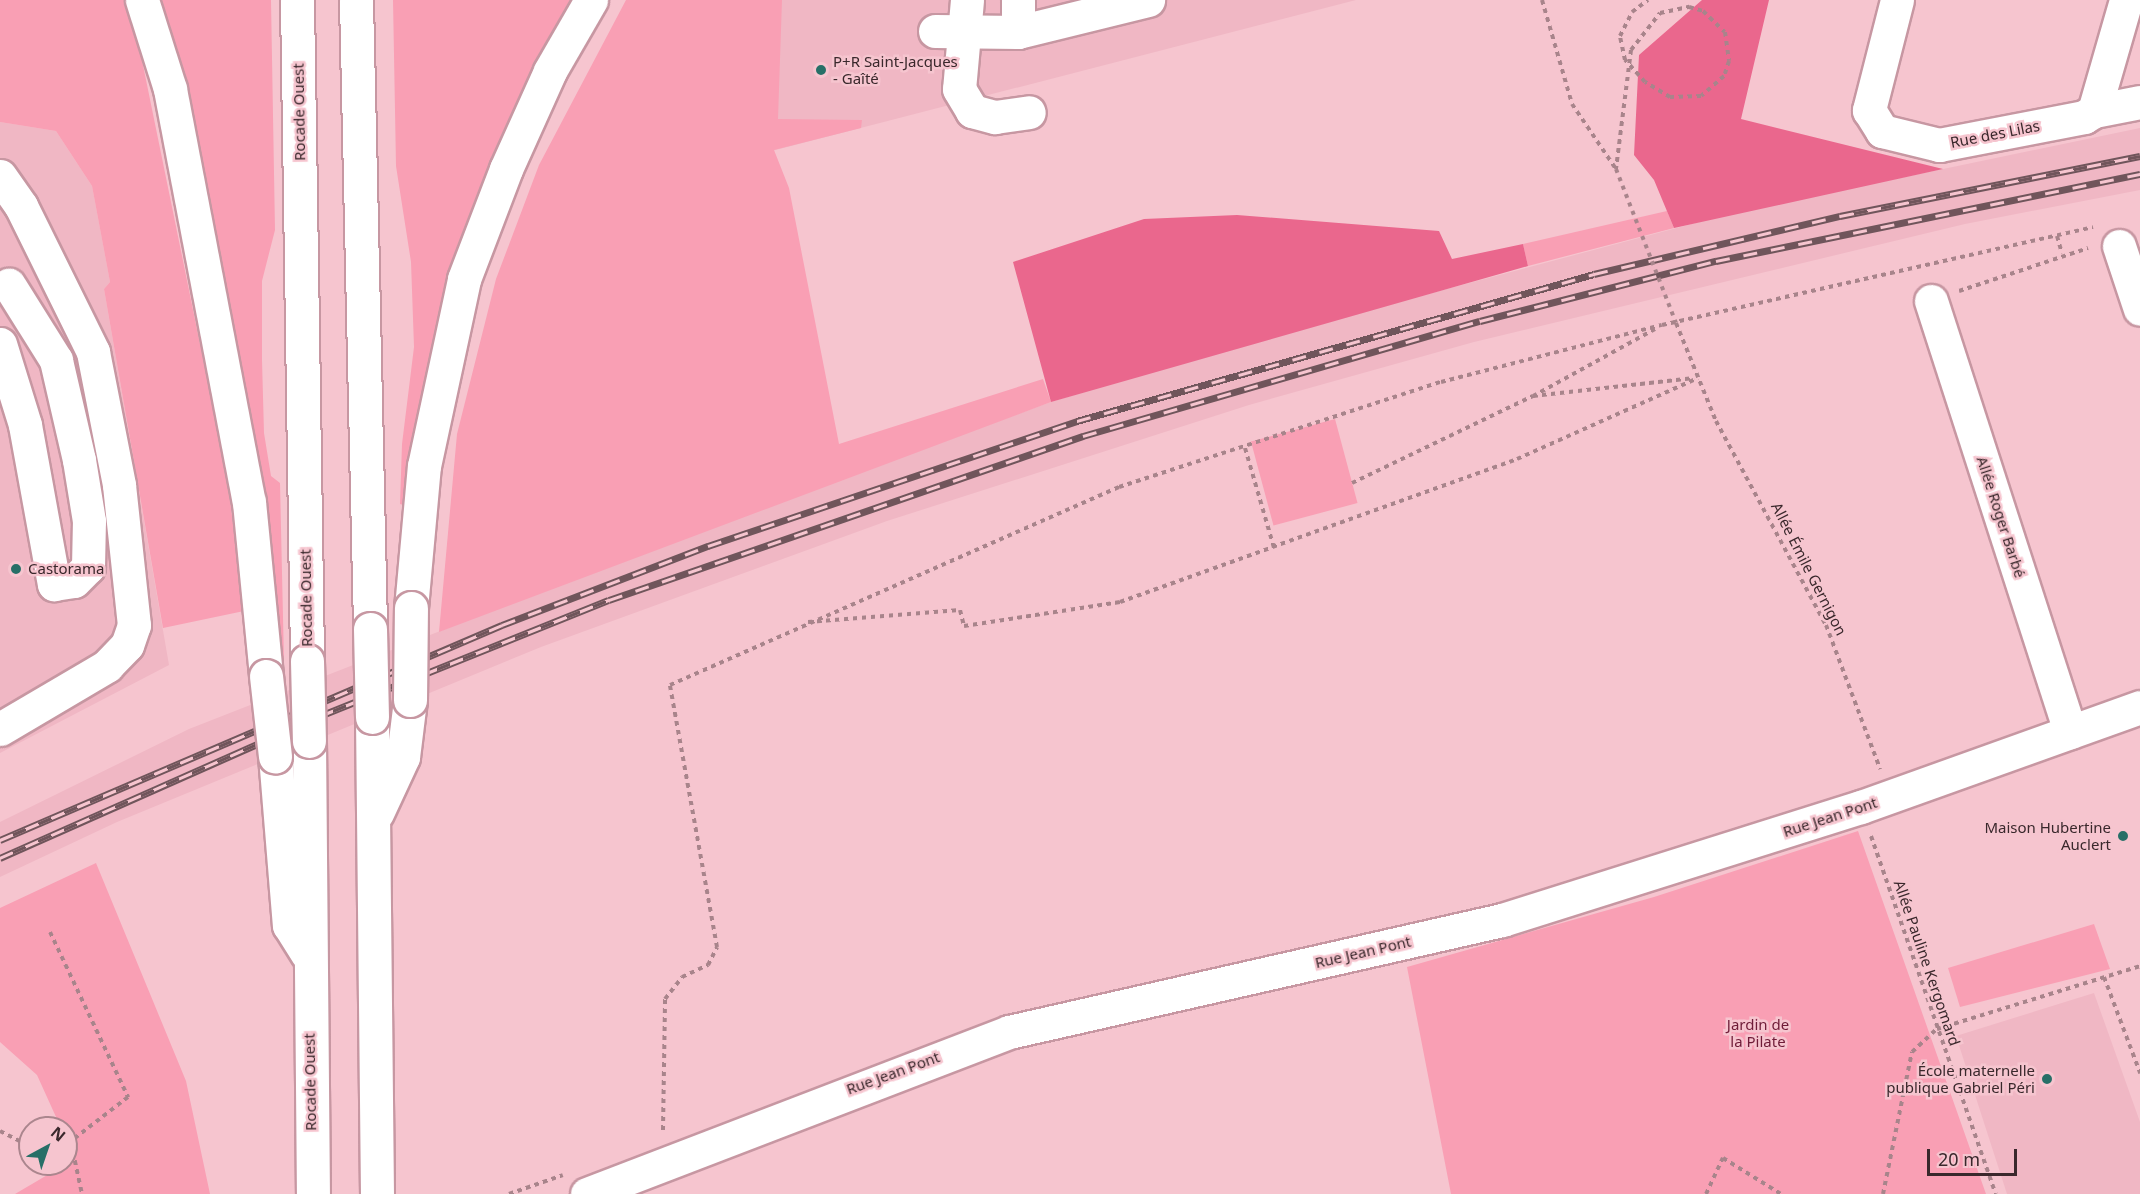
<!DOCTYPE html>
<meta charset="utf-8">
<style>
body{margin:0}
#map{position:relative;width:2140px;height:1194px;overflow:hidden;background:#f6c5cf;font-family:"Noto Sans",sans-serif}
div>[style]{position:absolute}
.built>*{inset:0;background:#f0b7c4}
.green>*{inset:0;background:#f99fb4;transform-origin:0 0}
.forest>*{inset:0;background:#ea678d}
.path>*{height:4px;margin-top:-2px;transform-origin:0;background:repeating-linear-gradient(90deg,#a8848b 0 4.5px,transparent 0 9px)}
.roads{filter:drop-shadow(2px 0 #c797a2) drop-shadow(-2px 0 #c797a2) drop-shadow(0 2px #c797a2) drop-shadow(0 -2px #c797a2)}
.minor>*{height:33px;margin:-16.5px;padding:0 16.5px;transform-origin:16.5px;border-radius:16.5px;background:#fff}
.highway>*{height:33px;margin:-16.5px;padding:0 16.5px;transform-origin:16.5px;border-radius:16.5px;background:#fff}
.rail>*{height:7px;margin-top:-3.5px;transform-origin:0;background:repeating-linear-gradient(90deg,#f6c5cf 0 14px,#70555b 0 28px);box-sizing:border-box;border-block:2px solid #70555b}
.path-bridge>*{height:4px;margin-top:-2px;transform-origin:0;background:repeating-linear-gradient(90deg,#a8848b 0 4.5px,transparent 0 9px)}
.bridges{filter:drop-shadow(2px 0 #c797a2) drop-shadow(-2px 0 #c797a2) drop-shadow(0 2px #c797a2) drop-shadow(0 -2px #c797a2)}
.highway-bridge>*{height:33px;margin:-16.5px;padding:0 16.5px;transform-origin:16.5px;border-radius:16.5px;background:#fff}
.dots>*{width:16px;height:16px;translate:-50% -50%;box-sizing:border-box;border:3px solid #f6c5cf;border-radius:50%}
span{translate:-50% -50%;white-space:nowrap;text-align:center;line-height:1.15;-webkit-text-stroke:5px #f6c5cf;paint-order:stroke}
.poi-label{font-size:15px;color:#3a282c}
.left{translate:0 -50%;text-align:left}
.right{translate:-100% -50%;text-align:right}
.street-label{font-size:15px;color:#3a282c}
.park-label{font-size:15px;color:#6f1c38}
.north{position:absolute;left:18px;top:1116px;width:60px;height:60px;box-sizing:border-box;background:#f6c5cf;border:2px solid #ab868e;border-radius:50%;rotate:40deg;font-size:16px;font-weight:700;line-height:24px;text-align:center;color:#3a282c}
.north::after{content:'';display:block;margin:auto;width:21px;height:27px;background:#276f67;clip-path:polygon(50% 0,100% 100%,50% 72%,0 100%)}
.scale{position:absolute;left:1927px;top:1149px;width:90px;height:27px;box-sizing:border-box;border:3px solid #3a282c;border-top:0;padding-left:8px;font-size:18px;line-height:21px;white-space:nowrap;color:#3a282c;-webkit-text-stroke:4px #f6c5cf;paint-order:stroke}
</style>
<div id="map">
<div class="built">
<i style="clip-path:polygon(737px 0,1356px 0,737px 160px)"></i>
<i style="clip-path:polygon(0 122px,56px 131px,92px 186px,110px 282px,104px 289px,169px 665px,0 753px)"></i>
<i style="clip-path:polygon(2140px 128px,2140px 190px,1965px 224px,1474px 342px,1249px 405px,887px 521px,541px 647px,117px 822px,0 877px,0 822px,189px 729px,671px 541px,1051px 402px,1254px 340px,1737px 212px)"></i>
<i style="clip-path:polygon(2094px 993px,2140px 1122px,2140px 1194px,2007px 1194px,1956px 1036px)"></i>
</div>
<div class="green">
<i style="clip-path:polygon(0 0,125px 0,135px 26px,227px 476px,244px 611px,163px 628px,104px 289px,110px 282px,92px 186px,56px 131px,0 122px)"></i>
<i style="clip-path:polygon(159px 0,271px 0,275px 230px,262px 281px,262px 360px,264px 433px,271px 476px,280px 483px,284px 662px,278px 663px)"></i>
<i style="clip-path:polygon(393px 0,573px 0,536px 71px,407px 506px,400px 504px,402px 444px,414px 347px,411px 262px,396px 166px)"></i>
<i style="clip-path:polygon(626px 0,782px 0,778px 119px,862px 120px,861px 128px,774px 150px,789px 188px,839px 444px,1043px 379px,1051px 402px,439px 632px,457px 434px,496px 279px,539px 165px)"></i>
<i style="clip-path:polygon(1667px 211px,1674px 228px,1528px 266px,1523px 244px)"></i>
<i style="left:1335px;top:419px;width:87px;height:87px;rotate:75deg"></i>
<i style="clip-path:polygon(1858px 831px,1986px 1194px,1451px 1194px,1407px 967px,1654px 897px)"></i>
<i style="clip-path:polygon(96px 863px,186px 1081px,210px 1194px,15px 1194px,66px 1164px,66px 1128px,61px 1128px,37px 1075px,0 1042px,0 908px)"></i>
<i style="clip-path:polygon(2094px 924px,2110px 969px,1960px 1007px,1948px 968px)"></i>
</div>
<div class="forest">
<i style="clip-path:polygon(1702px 0,1769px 0,1741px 119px,1943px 169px,1674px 228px,1654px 180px,1634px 155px,1639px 55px)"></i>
<i style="clip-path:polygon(1237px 215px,1439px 231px,1452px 259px,1523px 244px,1528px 266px,1051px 402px,1013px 262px,1144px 219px)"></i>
</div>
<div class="path">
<i style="left:1542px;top:0;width:108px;rotate:73.9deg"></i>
<i style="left:1572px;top:104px;width:78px;rotate:55.9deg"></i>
<i style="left:1631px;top:50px;width:47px;rotate:-51.9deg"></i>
<i style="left:1660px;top:13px;width:30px;rotate:-12deg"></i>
<i style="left:1689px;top:7px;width:15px;rotate:16deg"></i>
<i style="left:1703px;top:11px;width:30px;rotate:44deg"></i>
<i style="left:1725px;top:32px;width:29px;rotate:82deg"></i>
<i style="left:1729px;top:61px;width:16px;rotate:108deg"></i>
<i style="left:1724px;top:76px;width:30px;rotate:139deg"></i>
<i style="left:1701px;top:96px;width:31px;rotate:178deg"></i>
<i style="left:1670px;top:97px;width:29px;rotate:-149deg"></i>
<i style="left:1645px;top:82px;width:30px;rotate:-132deg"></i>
<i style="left:1625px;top:60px;width:25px;rotate:-102deg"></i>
<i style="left:1620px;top:36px;width:27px;rotate:-63deg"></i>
<i style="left:1632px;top:12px;width:20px;rotate:-37deg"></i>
<i style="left:2057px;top:236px;width:18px;rotate:74deg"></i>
<i style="left:1959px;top:291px;width:136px;rotate:-18.4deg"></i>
<i style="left:1676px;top:323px;width:106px;rotate:67.8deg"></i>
<i style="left:1716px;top:421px;width:232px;rotate:61.7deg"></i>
<i style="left:1826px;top:625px;width:154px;rotate:69.4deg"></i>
<i style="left:1662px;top:325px;width:442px;rotate:-12.8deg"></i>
<i style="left:1655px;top:329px;width:139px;rotate:151.2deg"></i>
<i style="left:1533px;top:396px;width:162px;rotate:-6.4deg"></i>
<i style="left:1245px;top:448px;width:104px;rotate:73.8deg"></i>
<i style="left:1352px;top:483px;width:201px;rotate:-25.7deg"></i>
<i style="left:808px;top:622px;width:152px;rotate:-4.5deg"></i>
<i style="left:960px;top:610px;width:16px;rotate:76deg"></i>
<i style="left:964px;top:626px;width:158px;rotate:-8.7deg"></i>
<i style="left:1120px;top:602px;width:422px;rotate:-19.8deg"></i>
<i style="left:1517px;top:459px;width:198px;rotate:-24.1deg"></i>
<i style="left:1871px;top:836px;width:379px;rotate:70.8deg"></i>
<i style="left:50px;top:932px;width:183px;rotate:64.7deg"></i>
<i style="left:128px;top:1097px;width:78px;rotate:142.3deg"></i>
<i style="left:2104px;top:977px;width:103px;rotate:69.4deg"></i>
<i style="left:663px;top:1130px;width:131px;rotate:-89.1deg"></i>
<i style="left:665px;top:999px;width:28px;rotate:-52deg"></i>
<i style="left:682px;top:977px;width:29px;rotate:-25deg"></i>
<i style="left:708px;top:965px;width:20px;rotate:-63deg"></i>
<i style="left:717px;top:947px;width:266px;rotate:-100.2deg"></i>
<i style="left:670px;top:685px;width:491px;rotate:-23.8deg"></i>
<i style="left:1119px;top:487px;width:339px;rotate:-18.1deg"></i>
<i style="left:1441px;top:382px;width:228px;rotate:-14.5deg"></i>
<i style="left:0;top:1131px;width:34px;rotate:27deg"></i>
<i style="left:71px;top:1143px;width:52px;rotate:77.8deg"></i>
<i style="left:509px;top:1194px;width:57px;rotate:-19.4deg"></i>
<i style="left:1706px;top:1194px;width:40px;rotate:-65deg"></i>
<i style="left:1723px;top:1158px;width:68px;rotate:31.8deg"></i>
<i style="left:1883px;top:1194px;width:145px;rotate:-78.5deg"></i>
<i style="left:1912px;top:1052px;width:34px;rotate:-43deg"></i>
<i style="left:1937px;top:1029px;width:213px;rotate:-17.2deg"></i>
</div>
<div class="roads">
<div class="minor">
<i style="left:967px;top:0;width:89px;rotate:95.1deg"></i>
<i style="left:959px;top:89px;width:26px;rotate:59deg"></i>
<i style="left:972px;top:111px;width:24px;rotate:15deg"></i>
<i style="left:995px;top:117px;width:34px;rotate:-8deg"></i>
<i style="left:1897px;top:0;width:114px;rotate:104.3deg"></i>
<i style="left:1869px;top:110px;width:25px;rotate:58deg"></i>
<i style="left:1882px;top:131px;width:59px;rotate:13.8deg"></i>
<i style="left:1939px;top:145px;width:148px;rotate:-10.9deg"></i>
<i style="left:2084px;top:117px;width:12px;rotate:-31deg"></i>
<i style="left:2094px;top:111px;width:116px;rotate:-73.9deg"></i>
<i style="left:935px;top:31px;width:83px;rotate:0.7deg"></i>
<i style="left:1018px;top:32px;width:134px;rotate:-13.8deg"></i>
<i style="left:1018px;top:32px;width:32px;rotate:-90deg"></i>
<i style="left:2094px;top:111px;width:47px;rotate:-11.1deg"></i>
<i style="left:0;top:176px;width:37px;rotate:55deg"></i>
<i style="left:21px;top:206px;width:163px;rotate:63.7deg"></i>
<i style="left:93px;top:352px;width:136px;rotate:78.9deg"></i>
<i style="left:119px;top:485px;width:141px;rotate:83.9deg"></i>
<i style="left:134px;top:625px;width:21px;rotate:109deg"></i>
<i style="left:127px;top:645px;width:29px;rotate:134deg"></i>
<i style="left:107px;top:666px;width:124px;rotate:149.5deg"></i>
<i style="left:2119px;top:246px;width:66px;rotate:71.6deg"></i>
<i style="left:1931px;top:301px;width:453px;rotate:72.1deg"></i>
<i style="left:0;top:344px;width:85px;rotate:72.8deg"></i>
<i style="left:25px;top:425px;width:162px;rotate:79.7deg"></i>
<i style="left:54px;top:584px;width:20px;rotate:-9deg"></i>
<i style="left:74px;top:581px;width:20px;rotate:-45deg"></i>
<i style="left:88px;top:567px;width:46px;rotate:-88.8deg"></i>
<i style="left:89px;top:521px;width:62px;rotate:-99.3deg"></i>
<i style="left:79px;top:460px;width:103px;rotate:-103deg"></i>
<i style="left:56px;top:360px;width:89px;rotate:-122.1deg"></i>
<i style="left:587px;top:1194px;width:452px;rotate:-21deg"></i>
<i style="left:1009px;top:1032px;width:506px;rotate:-12.8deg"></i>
<i style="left:1502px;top:920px;width:376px;rotate:-17.5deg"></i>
<i style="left:1861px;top:807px;width:296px;rotate:-19.7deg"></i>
</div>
<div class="highway">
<i style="left:142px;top:0;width:93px;rotate:72.5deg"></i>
<i style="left:170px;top:89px;width:420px;rotate:79.2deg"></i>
<i style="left:249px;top:502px;width:175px;rotate:84.4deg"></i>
<i style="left:297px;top:0;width:661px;rotate:89.13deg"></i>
<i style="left:356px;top:0;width:629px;rotate:88.72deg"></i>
<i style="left:411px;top:608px;width:143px;rotate:-84.8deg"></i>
<i style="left:424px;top:466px;width:191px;rotate:-77.9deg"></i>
<i style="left:464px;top:279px;width:118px;rotate:-69.1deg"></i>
<i style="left:506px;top:169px;width:107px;rotate:-65.8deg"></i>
<i style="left:550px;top:71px;width:82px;rotate:-60deg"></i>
<i style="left:372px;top:717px;width:477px;rotate:89.4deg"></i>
<i style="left:309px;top:741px;width:453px;rotate:89.5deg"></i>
<i style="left:275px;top:756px;width:170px;rotate:85.3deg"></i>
<i style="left:289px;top:925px;width:34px;rotate:58deg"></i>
<i style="left:377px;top:813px;width:62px;rotate:-65.1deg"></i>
<i style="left:403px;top:757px;width:57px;rotate:-83deg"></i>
</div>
</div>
<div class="rail">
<i style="left:0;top:840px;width:546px;rotate:-23.18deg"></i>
<i style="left:502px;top:625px;width:221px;rotate:-21deg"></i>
<i style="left:708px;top:546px;width:390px;rotate:-18.7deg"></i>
<i style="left:1077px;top:421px;width:537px;rotate:-15.87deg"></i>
<i style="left:1594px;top:274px;width:253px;rotate:-13.3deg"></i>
<i style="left:1840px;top:216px;width:306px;rotate:-11.3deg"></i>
<i style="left:0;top:858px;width:350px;rotate:-23.9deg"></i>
<i style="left:320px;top:716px;width:311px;rotate:-21.9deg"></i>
<i style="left:609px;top:600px;width:502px;rotate:-19.09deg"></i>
<i style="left:1083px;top:436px;width:413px;rotate:-16.2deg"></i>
<i style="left:1480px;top:321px;width:244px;rotate:-14.3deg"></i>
<i style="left:1716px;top:261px;width:433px;rotate:-11.6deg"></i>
</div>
<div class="path-bridge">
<i style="left:1631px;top:50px;width:120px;rotate:97.2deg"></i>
<i style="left:1616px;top:169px;width:165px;rotate:68.7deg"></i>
</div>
<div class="bridges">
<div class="highway-bridge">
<i style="left:370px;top:629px;width:88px;rotate:88.7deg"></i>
<i style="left:307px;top:661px;width:80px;rotate:88.6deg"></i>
<i style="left:266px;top:676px;width:81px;rotate:83.6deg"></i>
<i style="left:410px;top:700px;width:92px;rotate:-89.4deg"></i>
</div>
</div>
<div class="dots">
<i style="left:821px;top:70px;background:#276f67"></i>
<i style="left:16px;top:569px;background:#276f67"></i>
<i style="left:2123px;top:836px;background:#276f67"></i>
<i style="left:2047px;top:1079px;background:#276f67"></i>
</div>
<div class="poi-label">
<span class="left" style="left:833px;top:70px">P+R Saint-Jacques<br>- Gaîté</span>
<span class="left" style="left:28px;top:569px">Castorama</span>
<span class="right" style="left:2111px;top:836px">Maison Hubertine<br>Auclert</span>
<span class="right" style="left:2035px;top:1079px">École maternelle<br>publique Gabriel Péri</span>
</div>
<div class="street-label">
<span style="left:299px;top:112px;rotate:-91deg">Rocade Ouest</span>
<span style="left:1995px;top:134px;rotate:-11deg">Rue des Lilas</span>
<span style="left:2001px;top:517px;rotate:72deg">Allée Roger Barbé</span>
<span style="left:1809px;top:569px;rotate:63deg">Allée Émile Gernigon</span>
<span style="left:306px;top:598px;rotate:-91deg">Rocade Ouest</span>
<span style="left:1830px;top:817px;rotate:-18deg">Rue Jean Pont</span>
<span style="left:1363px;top:952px;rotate:-13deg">Rue Jean Pont</span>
<span style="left:1927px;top:963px;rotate:71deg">Allée Pauline Kergomard</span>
<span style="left:893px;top:1073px;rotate:-20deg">Rue Jean Pont</span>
<span style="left:310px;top:1082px;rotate:-91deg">Rocade Ouest</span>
</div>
<div class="park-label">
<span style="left:1758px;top:1033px">Jardin de<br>la Pilate</span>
</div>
<div class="north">N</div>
<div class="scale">20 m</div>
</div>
